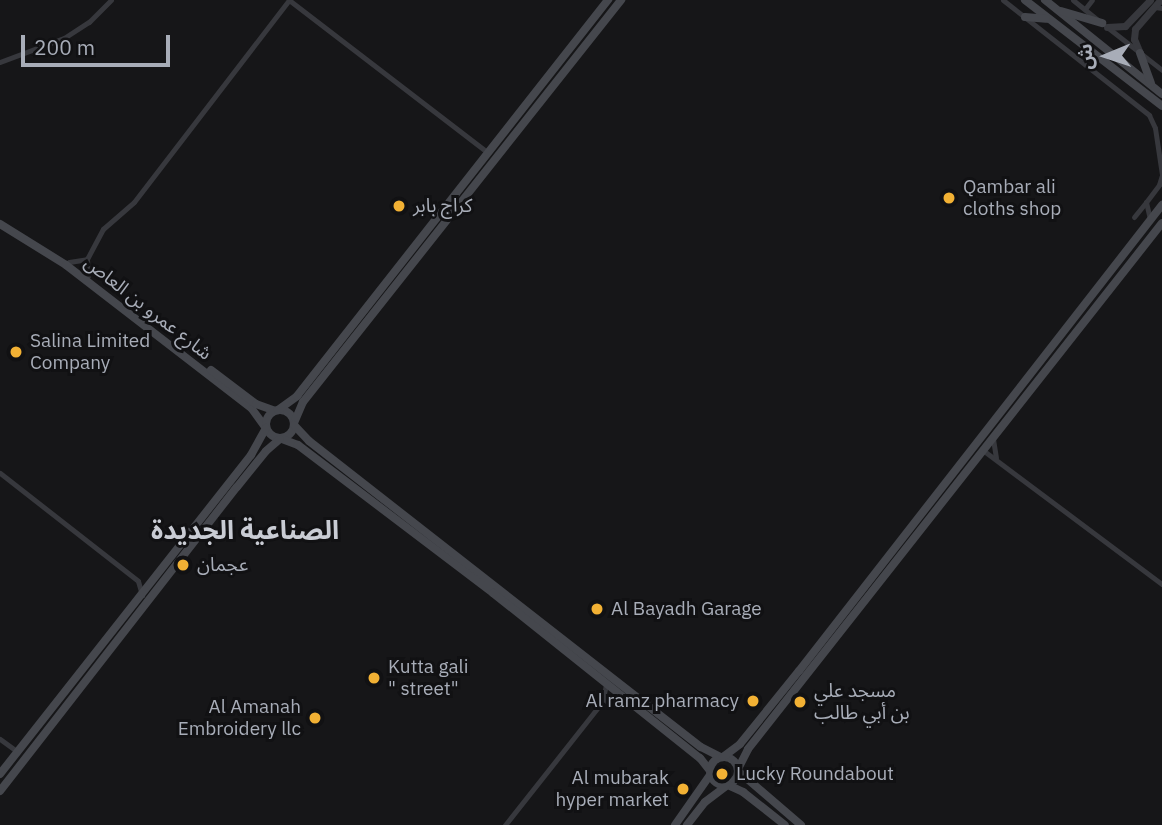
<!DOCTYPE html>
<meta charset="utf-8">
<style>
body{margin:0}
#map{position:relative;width:1162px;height:825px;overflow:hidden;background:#161618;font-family:"IBM Plex Sans","Noto Sans Arabic",sans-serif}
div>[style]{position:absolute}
.minor>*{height:5px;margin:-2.5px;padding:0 2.5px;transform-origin:2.5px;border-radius:2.5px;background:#37383d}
.tertiary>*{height:7px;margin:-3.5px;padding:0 3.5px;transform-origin:3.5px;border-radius:3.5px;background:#37383d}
.secondary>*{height:8px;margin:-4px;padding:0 4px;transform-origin:4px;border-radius:4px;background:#45474d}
.secondary>.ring{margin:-4px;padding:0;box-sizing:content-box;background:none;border:8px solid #45474d;border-radius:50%}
.dots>*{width:19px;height:19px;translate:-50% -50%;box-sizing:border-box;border:4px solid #111113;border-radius:50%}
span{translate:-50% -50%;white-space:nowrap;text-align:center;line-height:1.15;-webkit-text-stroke:6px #111113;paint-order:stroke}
.poi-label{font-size:19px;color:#a8adb8}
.left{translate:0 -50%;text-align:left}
.right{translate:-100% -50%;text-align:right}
.street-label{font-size:19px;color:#a8adb8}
.district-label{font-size:26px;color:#c9ccd4;font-weight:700}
.north{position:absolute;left:1071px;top:21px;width:70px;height:70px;-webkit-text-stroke:5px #111113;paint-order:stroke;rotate:268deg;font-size:19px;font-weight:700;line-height:28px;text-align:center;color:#a8adb8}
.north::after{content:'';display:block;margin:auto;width:24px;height:32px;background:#a8adb8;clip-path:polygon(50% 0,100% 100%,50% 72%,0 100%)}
.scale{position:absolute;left:21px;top:35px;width:149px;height:32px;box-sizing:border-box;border:4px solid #a8adb8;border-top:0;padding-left:9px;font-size:21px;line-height:24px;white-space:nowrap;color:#a8adb8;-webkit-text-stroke:5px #111113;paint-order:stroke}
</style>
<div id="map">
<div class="minor">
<i style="left:289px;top:0;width:250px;rotate:37.5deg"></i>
<i style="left:1003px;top:0;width:186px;rotate:38.2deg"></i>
<i style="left:1149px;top:115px;width:14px;rotate:65deg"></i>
<i style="left:1155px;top:128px;width:48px;rotate:81.5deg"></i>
<i style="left:1162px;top:175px;width:10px;rotate:107deg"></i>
<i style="left:1159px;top:185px;width:21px;rotate:127deg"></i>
<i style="left:1146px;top:202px;width:18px;rotate:77deg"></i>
<i style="left:1073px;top:0;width:33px;rotate:39deg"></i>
<i style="left:1155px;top:7px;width:7px;rotate:8deg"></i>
<i style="left:1085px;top:9px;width:11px;rotate:-52deg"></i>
<i style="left:1107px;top:27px;width:70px;rotate:38deg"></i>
<i style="left:0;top:62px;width:68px;rotate:-20.6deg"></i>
<i style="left:64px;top:38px;width:30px;rotate:-33deg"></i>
<i style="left:89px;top:22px;width:31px;rotate:-45deg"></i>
<i style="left:1134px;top:217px;width:19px;rotate:-51deg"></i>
<i style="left:87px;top:259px;width:17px;rotate:87deg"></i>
<i style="left:69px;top:262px;width:18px;rotate:-9deg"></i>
<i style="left:87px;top:259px;width:34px;rotate:-62deg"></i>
<i style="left:103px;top:229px;width:41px;rotate:-41.1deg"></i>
<i style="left:134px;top:202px;width:255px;rotate:-52.5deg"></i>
<i style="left:993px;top:439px;width:19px;rotate:81deg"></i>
<i style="left:984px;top:451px;width:222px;rotate:36.8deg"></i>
<i style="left:0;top:473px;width:175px;rotate:38deg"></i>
<i style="left:138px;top:581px;width:15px;rotate:74deg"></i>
<i style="left:602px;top:702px;width:20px;rotate:-24deg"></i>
<i style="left:0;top:739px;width:22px;rotate:36deg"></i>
<i style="left:505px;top:825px;width:157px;rotate:-51.7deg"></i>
<i style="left:602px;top:702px;width:18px;rotate:-77deg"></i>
</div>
<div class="tertiary">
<i style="left:1107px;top:27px;width:18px;rotate:-3deg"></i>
<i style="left:1125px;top:26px;width:36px;rotate:-46deg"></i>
<i style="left:1140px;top:53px;width:15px;rotate:-113deg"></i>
<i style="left:1134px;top:39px;width:10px;rotate:-84deg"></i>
<i style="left:1135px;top:29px;width:38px;rotate:-49deg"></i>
</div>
<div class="secondary">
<i style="left:1025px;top:0;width:173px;rotate:37.7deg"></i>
<i style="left:1045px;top:0;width:150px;rotate:38.8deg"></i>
<i style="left:1061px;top:11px;width:43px;rotate:16.3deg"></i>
<i style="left:1025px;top:17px;width:21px;rotate:5deg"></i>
<i style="left:1140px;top:53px;width:32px;rotate:70deg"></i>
<i style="left:0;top:224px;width:78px;rotate:31.8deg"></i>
<i style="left:66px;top:265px;width:235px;rotate:37.7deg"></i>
<i style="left:252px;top:409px;width:24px;rotate:54deg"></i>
<i style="left:211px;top:370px;width:56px;rotate:37.1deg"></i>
<i style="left:256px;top:404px;width:20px;rotate:20deg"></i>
<i class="ring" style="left:266px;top:410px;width:20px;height:20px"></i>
<i style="left:278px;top:410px;width:24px;rotate:-36deg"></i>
<i style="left:297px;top:396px;width:504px;rotate:-51.86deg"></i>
<i style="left:294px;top:423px;width:23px;rotate:-67deg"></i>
<i style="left:303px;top:402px;width:513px;rotate:-51.65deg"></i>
<i style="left:294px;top:425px;width:22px;rotate:47deg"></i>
<i style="left:309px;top:441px;width:497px;rotate:38deg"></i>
<i style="left:701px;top:747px;width:22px;rotate:27deg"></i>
<i style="left:282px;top:439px;width:17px;rotate:21deg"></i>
<i style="left:298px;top:445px;width:245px;rotate:37.2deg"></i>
<i style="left:493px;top:593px;width:265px;rotate:38.6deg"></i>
<i style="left:700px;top:758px;width:16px;rotate:52deg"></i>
<i class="ring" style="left:710px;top:757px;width:20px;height:20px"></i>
<i style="left:723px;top:757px;width:21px;rotate:-37deg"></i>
<i style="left:740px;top:744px;width:94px;rotate:-51.1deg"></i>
<i style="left:799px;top:671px;width:591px;rotate:-52.08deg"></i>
<i style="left:738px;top:769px;width:22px;rotate:-63deg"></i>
<i style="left:748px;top:749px;width:669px;rotate:-51.79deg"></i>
<i style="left:738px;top:771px;width:83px;rotate:40.6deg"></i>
<i style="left:0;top:774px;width:406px;rotate:-51.8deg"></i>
<i style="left:251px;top:455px;width:31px;rotate:-61deg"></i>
<i style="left:728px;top:785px;width:17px;rotate:25deg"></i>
<i style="left:743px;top:792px;width:53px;rotate:38.2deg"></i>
<i style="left:0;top:791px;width:385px;rotate:-52.1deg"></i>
<i style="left:237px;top:487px;width:46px;rotate:-51.1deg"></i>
<i style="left:266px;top:451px;width:18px;rotate:-41deg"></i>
<i style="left:675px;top:825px;width:61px;rotate:-55deg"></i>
<i style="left:687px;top:825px;width:29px;rotate:-52deg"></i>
<i style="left:705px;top:802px;width:26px;rotate:-37deg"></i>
</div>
<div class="dots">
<i style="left:949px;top:198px;background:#f2b134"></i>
<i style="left:399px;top:206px;background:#f2b134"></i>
<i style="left:16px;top:352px;background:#f2b134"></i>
<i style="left:183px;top:565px;background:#f2b134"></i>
<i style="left:597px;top:609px;background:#f2b134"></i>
<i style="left:374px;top:678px;background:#f2b134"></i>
<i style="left:753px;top:701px;background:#f2b134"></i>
<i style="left:800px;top:702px;background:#f2b134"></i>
<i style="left:315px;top:718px;background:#f2b134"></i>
<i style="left:722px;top:774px;background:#f2b134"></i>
<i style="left:683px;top:789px;background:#f2b134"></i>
</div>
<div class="poi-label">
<span class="left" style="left:963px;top:198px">Qambar ali<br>cloths shop</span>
<span class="left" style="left:413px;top:206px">كراج بابر</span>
<span class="left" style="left:30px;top:352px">Salina Limited<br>Company</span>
<span class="left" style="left:197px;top:565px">عجمان</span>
<span class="left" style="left:611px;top:609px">Al Bayadh Garage</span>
<span class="left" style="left:388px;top:678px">Kutta gali<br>" street"</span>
<span class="left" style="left:814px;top:702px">مسجد علي<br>بن أبي طالب</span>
<span class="right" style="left:739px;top:701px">Al ramz pharmacy</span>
<span class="right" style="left:301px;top:718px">Al Amanah<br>Embroidery llc</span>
<span class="left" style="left:736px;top:774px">Lucky Roundabout</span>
<span class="right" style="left:669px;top:789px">Al mubarak<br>hyper market</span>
</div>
<div class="street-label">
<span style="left:148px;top:308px;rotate:38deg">شارع عمرو بن العاص</span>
</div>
<div class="district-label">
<span style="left:245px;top:530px">الصناعية الجديدة</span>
</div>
<div class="north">ش</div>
<div class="scale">200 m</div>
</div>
